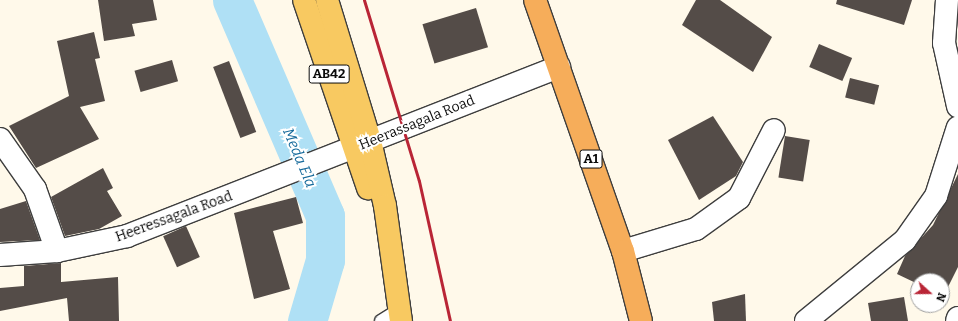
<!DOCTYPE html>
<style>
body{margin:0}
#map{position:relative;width:958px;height:321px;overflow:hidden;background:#fff9ea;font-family:Bitter,serif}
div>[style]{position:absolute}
.river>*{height:39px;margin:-19.5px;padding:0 19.5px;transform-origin:19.5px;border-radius:19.5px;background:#afe0f5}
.building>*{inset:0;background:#544c48;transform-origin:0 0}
.roads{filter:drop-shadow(1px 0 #3e3e3e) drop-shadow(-1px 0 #3e3e3e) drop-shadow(0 1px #3e3e3e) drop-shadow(0 -1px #3e3e3e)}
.service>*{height:12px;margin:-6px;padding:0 6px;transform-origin:6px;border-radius:6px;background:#fff}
.minor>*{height:22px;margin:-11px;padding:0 11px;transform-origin:11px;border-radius:11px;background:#fff}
.tertiary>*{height:22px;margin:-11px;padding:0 11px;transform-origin:11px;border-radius:11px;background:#fff}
.primary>*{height:22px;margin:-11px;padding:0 11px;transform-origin:11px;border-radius:11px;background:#f8c961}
.trunk>*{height:22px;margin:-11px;padding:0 11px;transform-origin:11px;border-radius:11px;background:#f6ad5a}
.rail>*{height:3px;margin:-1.5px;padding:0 1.5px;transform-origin:1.5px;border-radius:1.5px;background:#b92536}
span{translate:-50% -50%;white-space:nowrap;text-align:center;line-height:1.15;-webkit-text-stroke:4px #fff;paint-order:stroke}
.shield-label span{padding:1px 3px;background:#fff;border:1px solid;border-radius:3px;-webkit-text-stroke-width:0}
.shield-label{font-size:13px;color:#0b0b0b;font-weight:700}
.street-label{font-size:14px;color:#0b0b0b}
.water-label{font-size:15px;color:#166a9b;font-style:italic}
.north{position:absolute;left:910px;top:273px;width:40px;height:40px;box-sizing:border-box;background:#fff;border:1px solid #9d9d9d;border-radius:50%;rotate:111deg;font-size:11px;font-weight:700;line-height:16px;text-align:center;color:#0b0b0b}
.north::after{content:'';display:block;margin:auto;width:14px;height:18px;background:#b92536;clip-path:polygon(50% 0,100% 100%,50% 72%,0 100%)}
</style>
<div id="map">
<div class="river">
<i style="left:232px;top:0;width:235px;rotate:66.7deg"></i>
<i style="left:325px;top:216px;width:44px;rotate:90deg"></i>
<i style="left:325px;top:260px;width:64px;rotate:106.4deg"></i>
</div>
<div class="building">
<i style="clip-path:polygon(98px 0,153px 0,157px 20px,132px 24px,135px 36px,104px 41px)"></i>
<i style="clip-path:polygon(696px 0,720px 0,772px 37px,753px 72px,682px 25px)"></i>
<i style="clip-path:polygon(837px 0,912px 0,904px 25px,836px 4px)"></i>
<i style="left:476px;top:8px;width:41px;height:56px;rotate:73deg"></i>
<i style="clip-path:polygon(94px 32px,100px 58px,95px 59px,105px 101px,80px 107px,99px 139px,36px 168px,9px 126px,69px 96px,57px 41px)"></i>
<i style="left:819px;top:44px;width:36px;height:25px;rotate:23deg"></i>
<i style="left:172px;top:60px;width:22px;height:39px;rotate:74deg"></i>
<i style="left:229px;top:61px;width:76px;height:17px;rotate:69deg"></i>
<i style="left:850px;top:78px;width:30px;height:20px;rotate:14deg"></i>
<i style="clip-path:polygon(713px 116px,743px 162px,736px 176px,699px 200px,668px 140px)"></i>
<i style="left:785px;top:136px;width:25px;height:42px;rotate:9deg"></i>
<i style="clip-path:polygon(103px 168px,113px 188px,107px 191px,122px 216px,99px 229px,65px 236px,51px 197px)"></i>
<i style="clip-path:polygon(958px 174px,958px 267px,943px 297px,942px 281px,918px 281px,918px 284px,897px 274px,905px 256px,933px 225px)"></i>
<i style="clip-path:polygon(296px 197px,303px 223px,273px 231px,290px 289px,254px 299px,234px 213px)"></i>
<i style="clip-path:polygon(26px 201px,40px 240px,0 242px,0 209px)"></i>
<i style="left:186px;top:226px;width:34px;height:25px;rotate:66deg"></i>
<i style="clip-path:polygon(61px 263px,61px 282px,118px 277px,119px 321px,69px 321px,67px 298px,0 311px,0 288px,24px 286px,24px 266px)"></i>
<i style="clip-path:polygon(745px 294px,746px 321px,714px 321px,712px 302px)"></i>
<i style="clip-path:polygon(904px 297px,908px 321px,871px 321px,868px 303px)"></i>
</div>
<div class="roads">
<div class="service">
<i style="left:381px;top:321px;width:22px;rotate:-32deg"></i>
</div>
<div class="minor">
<i style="left:947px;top:0;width:43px;rotate:94deg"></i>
<i style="left:944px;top:43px;width:65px;rotate:77.5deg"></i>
<i style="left:623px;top:251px;width:76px;rotate:-16.8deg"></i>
<i style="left:696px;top:229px;width:53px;rotate:-35.8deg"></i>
<i style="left:739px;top:198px;width:76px;rotate:-62.8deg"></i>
<i style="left:806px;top:321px;width:128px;rotate:-39.3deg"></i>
<i style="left:905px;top:240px;width:54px;rotate:-54.8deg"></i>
<i style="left:936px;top:196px;width:72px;rotate:-72.3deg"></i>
<i style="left:957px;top:321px;width:3px;rotate:-72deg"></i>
</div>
<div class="tertiary">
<i style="left:0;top:139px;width:61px;rotate:55deg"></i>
<i style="left:35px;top:189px;width:66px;rotate:70.5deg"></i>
<i style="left:0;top:255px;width:57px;rotate:-4deg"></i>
<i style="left:57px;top:251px;width:72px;rotate:-12.1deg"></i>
<i style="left:127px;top:236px;width:464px;rotate:-21.4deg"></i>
</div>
<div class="primary">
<i style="left:304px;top:0;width:199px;rotate:71.2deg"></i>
<i style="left:327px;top:0;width:147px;rotate:73deg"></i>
<i style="left:370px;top:141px;width:67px;rotate:77deg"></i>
<i style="left:385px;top:206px;width:116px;rotate:82.1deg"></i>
</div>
<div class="trunk">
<i style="left:535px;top:0;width:266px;rotate:70.7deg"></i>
<i style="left:623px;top:251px;width:72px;rotate:75.6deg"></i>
</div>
</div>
<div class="rail">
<i style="left:364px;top:0;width:189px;rotate:73.1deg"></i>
<i style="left:419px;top:181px;width:143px;rotate:77.5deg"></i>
</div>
<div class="shield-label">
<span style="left:329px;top:74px">AB42</span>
<span style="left:591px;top:159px">A1</span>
</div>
<div class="street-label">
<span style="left:417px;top:123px;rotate:-22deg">Heerassagala Road</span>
<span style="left:174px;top:217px;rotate:-20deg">Heeressagala Road</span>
</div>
<div class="water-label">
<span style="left:299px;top:158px;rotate:67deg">Meda Ela</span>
</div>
<div class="north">N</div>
</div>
